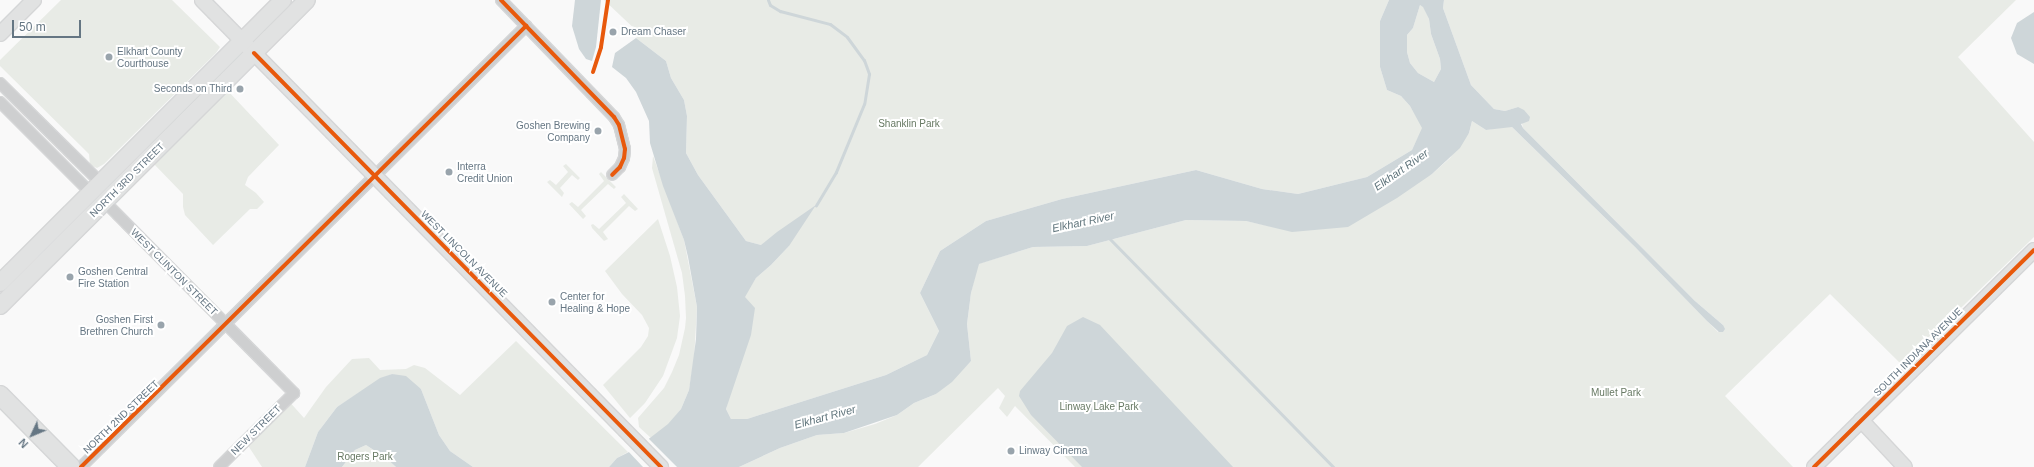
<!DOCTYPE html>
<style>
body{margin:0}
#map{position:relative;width:2034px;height:467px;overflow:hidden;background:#f9f9f9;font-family:Helvetica,sans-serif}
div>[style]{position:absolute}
.green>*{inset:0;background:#e8ebe6}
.water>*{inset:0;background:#ced6d9}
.pier>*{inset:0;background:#f9f9f9}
.stream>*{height:3px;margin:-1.5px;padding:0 1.5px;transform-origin:1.5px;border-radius:1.5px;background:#ced6d9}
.roads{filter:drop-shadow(1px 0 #d5d6d7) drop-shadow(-1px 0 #d5d6d7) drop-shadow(0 1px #d5d6d7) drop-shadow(0 -1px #d5d6d7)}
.street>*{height:10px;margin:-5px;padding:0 5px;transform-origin:5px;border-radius:5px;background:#cecfd0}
.secondary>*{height:14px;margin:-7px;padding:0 7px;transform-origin:7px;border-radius:7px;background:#e1e2e2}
.primary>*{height:16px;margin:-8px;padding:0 8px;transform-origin:8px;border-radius:8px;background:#e1e2e2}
.highway>*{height:18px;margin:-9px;padding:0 9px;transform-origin:9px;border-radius:9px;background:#e1e2e2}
.cycleway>*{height:4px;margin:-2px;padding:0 2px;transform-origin:2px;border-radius:2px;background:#e8590c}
.dots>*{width:11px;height:11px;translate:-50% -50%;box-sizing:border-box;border:2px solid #fff;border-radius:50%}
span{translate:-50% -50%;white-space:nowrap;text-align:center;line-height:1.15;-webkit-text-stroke:4px #fff;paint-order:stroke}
.poi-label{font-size:10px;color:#657683}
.left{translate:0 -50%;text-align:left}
.right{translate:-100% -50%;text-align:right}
.park-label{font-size:10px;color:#687a64}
.street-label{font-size:10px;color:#657683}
.water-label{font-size:11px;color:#60757c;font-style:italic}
.north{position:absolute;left:12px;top:415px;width:40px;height:40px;-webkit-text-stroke:3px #fff;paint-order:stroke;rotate:226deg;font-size:11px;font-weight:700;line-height:16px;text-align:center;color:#657683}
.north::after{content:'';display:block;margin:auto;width:14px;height:18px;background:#657683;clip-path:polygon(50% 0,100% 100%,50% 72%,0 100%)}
.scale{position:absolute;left:12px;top:20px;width:69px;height:18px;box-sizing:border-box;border:2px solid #657683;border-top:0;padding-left:5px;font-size:12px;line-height:14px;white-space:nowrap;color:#657683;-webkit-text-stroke:3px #fff;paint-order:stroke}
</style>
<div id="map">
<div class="green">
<i style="clip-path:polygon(61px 0,172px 0,220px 47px,216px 53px,104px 164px,97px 168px,90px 165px,89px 154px,0 66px,0 60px)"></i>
<i style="clip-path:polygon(604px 0,1389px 0,1380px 21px,1380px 67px,1387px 90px,1401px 96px,1410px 106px,1423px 128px,1412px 150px,1367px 177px,1298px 194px,1262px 189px,1196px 170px,1062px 199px,986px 221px,940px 251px,920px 293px,939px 331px,927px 355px,886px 375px,747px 419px,731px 419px,726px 409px,730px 393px,744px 297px,756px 278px,771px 265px,789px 246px,761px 245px,746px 241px,698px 175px,686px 153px,687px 116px,684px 100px,671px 78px,666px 61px,636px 38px,640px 34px)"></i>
<i style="clip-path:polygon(1444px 0,2016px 0,1958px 57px,2034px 142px,2034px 237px,1963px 306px,1900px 363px,1830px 294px,1725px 396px,1793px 467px,1075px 467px,1015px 406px,1007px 417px,999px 408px,1005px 396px,998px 388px,918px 467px,739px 467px,780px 448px,817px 435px,844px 433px,875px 424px,897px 415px,914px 403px,936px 394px,971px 361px,967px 324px,971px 293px,978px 264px,1033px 247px,1087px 246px,1186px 220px,1246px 221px,1292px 231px,1432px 174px,1450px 158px,1469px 133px,1472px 121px,1486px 130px,1511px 126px,1635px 247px,1718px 332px,1723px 325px,1695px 301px,1523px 128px,1518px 107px,1505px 111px,1494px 109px,1471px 85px,1443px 8px)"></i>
<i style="clip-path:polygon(1420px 5px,1423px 6px,1429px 19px,1431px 34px,1440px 59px,1441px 69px,1434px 82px,1418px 73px,1410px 63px,1407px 52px,1407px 35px,1413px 28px)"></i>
<i style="clip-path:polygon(227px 90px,279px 145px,248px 177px,245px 185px,256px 193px,264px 202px,257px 209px,250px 209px,213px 245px,185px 215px,183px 207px,183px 194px,153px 163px)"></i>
<i style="clip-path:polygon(653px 156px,684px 240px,697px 307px,694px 360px,689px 390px,681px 409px,669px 424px,651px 438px,639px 427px,638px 418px,664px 388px,672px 372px,679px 355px,685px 328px,686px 318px,685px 296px,682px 273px,652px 168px)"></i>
<i style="clip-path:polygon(566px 164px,580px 178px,578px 180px,572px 175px,560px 188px,564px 193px,562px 197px,547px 182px,550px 180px,556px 185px,568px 172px,563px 166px)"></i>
<i style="clip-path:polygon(601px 172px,616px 187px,614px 189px,608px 184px,581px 210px,586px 216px,583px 219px,569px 204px,572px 202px,578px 207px,604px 181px,599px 174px)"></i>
<i style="clip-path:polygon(624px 194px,638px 209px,635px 211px,629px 206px,603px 232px,608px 239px,604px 241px,592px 228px,591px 225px,593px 224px,599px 229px,626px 203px,621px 197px)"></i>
<i style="clip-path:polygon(658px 219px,670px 256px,677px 287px,680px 316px,677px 338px,663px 376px,645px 403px,630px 418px,603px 385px,641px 347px,648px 336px,649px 328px,642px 315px,622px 294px,605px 271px)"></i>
<i style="clip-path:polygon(516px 341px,628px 452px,617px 458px,609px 467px,473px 467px,450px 451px,439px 435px,421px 389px,392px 374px,380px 379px,337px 407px,318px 432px,305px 467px,262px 467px,245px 441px,287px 399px,304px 418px,326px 387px,352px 359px,369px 358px,380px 370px,406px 369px,414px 365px,425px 368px,460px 395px)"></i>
<i style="clip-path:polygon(366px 445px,386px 458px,396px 467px,342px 467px,355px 450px)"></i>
</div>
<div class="water">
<i style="clip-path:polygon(575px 0,601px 0,596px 47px,592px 61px,586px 59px,579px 49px,572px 26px)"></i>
<i style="clip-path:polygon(evenodd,1389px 0,1444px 0,1443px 8px,1471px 85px,1494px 109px,1505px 111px,1518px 107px,1524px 110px,1530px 117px,1529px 121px,1521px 124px,1523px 128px,1695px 301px,1723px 325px,1725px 329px,1723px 332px,1719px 332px,1707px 321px,1635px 247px,1512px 127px,1486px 130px,1472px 121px,1469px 133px,1460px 148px,1432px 174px,1397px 198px,1348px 227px,1292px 232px,1246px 221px,1186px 220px,1087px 246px,1033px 247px,979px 264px,971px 293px,967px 324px,971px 361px,952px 382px,936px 394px,914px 403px,897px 415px,844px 433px,817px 435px,780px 448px,739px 467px,609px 467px,617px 458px,637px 448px,668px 424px,681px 409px,689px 390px,696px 339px,697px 307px,688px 257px,684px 240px,663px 186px,650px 143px,649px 121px,636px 92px,626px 78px,612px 67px,615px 53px,636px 38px,666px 61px,671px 78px,684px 100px,687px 116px,686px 153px,698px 175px,746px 241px,761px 245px,777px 232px,816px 205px,789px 246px,771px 265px,756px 278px,745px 297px,755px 308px,751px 335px,726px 409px,731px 419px,747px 419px,886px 375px,927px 355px,939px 331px,920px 293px,940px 251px,986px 221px,1062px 199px,1196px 170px,1262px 189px,1298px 194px,1367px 177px,1412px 150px,1422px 128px,1410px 106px,1401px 96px,1387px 90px,1380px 67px,1380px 21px,1389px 0,1420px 5px,1423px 7px,1429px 19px,1431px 34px,1440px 59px,1441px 69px,1434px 82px,1418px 73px,1410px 63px,1407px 52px,1407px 35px,1413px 28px,1420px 5px)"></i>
<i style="clip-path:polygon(2034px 12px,2034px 64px,2017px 54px,2011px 38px,2017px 23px)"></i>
<i style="clip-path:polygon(1083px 317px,1100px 325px,1233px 467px,1082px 467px,1031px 415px,1019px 396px,1020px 391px,1052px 353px,1067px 326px)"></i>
<i style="clip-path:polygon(392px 374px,406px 376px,421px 389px,439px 435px,450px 451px,473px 467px,396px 467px,386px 458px,366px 445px,355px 450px,342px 467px,305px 467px,318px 432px,337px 407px,380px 378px)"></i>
</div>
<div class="pier">
<i style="clip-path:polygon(648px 438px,677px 467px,643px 467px,627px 450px)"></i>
</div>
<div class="stream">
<i style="left:768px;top:0;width:5px;rotate:68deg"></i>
<i style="left:770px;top:5px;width:12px;rotate:31deg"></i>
<i style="left:780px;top:11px;width:52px;rotate:14.6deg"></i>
<i style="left:830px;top:24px;width:21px;rotate:37deg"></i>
<i style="left:847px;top:37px;width:29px;rotate:54deg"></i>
<i style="left:864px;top:60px;width:15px;rotate:70deg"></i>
<i style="left:869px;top:74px;width:30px;rotate:99deg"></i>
<i style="left:864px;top:104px;width:74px;rotate:112.4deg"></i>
<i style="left:836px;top:172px;width:39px;rotate:121deg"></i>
<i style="left:1108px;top:237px;width:322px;rotate:45.6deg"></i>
</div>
<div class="roads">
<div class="street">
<i style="left:501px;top:0;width:163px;rotate:46deg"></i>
<i style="left:614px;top:117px;width:9px;rotate:58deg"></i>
<i style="left:619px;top:125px;width:25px;rotate:76deg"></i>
<i style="left:625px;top:149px;width:9px;rotate:96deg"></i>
<i style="left:624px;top:158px;width:10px;rotate:114deg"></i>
<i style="left:620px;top:167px;width:11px;rotate:135deg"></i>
<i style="left:0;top:83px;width:142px;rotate:44.7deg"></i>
<i style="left:0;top:102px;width:129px;rotate:45deg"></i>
<i style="left:105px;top:202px;width:269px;rotate:45.3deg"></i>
<i style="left:294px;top:393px;width:105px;rotate:135.4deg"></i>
<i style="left:81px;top:467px;width:627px;rotate:-44.74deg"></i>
</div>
<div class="secondary">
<i style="left:202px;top:0;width:655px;rotate:45.49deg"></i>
<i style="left:0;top:34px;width:48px;rotate:-45deg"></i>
<i style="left:1861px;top:420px;width:64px;rotate:46.9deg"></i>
<i style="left:1814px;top:467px;width:309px;rotate:-44.6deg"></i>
</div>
<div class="primary">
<i style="left:0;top:283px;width:400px;rotate:-45deg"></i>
<i style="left:0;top:306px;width:433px;rotate:-44.9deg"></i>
</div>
<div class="highway">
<i style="left:0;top:395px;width:101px;rotate:45.4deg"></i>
</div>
</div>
<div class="cycleway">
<i style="left:501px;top:0;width:163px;rotate:46deg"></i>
<i style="left:614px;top:117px;width:9px;rotate:58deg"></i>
<i style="left:619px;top:125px;width:25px;rotate:76deg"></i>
<i style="left:625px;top:149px;width:9px;rotate:96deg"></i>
<i style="left:624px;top:158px;width:10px;rotate:114deg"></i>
<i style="left:620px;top:167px;width:11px;rotate:135deg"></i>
<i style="left:254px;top:53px;width:581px;rotate:45.49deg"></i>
<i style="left:593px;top:72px;width:26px;rotate:-72deg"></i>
<i style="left:601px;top:47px;width:48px;rotate:-81.5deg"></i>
<i style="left:81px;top:467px;width:627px;rotate:-44.74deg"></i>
<i style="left:1814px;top:467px;width:309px;rotate:-44.6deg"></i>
</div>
<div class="dots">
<i style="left:613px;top:32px;background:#99a4ac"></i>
<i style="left:109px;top:57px;background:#99a4ac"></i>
<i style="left:240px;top:89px;background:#99a4ac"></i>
<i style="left:598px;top:131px;background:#99a4ac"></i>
<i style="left:449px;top:172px;background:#99a4ac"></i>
<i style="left:70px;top:277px;background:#99a4ac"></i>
<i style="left:552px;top:302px;background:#99a4ac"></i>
<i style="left:161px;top:325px;background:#99a4ac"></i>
<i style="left:1011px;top:451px;background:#99a4ac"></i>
</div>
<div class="poi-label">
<span class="left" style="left:621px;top:32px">Dream Chaser</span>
<span class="left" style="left:117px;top:57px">Elkhart County<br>Courthouse</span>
<span class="right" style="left:232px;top:89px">Seconds on Third</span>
<span class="right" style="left:590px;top:131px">Goshen Brewing<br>Company</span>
<span class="left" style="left:457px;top:172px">Interra<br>Credit Union</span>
<span class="left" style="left:78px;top:277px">Goshen Central<br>Fire Station</span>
<span class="left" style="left:560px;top:302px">Center for<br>Healing &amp; Hope</span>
<span class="right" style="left:153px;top:325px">Goshen First<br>Brethren Church</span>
<span class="left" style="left:1019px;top:451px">Linway Cinema</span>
</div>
<div class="park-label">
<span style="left:909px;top:124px">Shanklin Park</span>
<span style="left:1616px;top:393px">Mullet Park</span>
<span style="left:1099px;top:407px">Linway Lake Park</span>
<span style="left:365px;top:457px">Rogers Park</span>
</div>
<div class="street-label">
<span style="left:127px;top:180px;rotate:-45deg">NORTH 3RD STREET</span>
<span style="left:464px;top:254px;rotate:45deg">WEST LINCOLN AVENUE</span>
<span style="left:174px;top:272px;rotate:45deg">WEST CLINTON STREET</span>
<span style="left:1918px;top:352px;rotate:-45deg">SOUTH INDIANA AVENUE</span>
<span style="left:121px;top:417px;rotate:-44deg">NORTH 2ND STREET</span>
<span style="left:256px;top:430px;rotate:-45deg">NEW STREET</span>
</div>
<div class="water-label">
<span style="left:1401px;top:170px;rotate:-35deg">Elkhart River</span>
<span style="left:1083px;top:222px;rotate:-12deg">Elkhart River</span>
<span style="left:825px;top:417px;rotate:-15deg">Elkhart River</span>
</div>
<div class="north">N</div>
<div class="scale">50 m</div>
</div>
